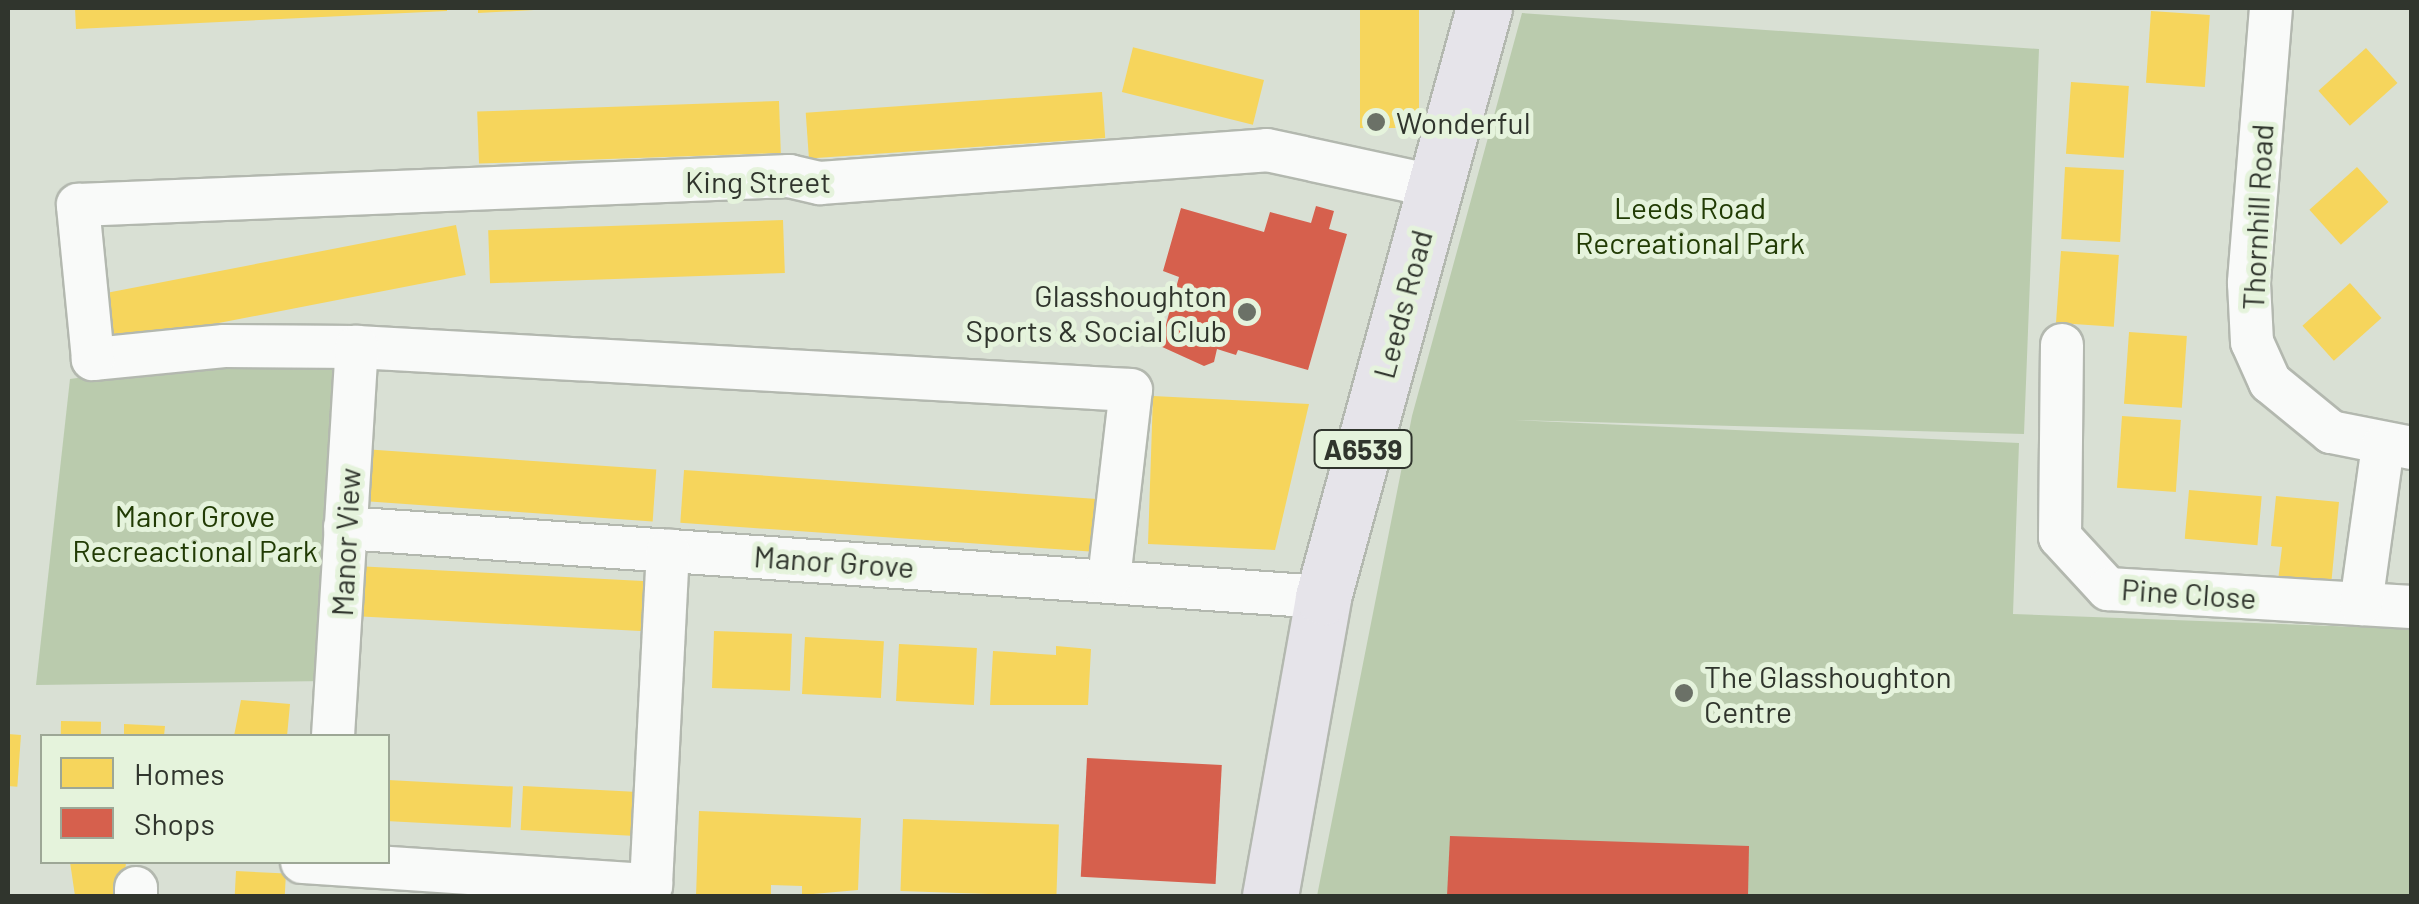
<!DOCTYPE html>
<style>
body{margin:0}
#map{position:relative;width:2419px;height:904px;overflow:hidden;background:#d9e0d4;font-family:Barlow,sans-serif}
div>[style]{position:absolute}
.green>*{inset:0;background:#bacbad}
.homes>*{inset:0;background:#f6d55c;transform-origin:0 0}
.shops>*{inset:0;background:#d6604d;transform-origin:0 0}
.roads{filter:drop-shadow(2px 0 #b3b8af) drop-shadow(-2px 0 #b3b8af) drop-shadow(0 2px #b3b8af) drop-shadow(0 -2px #b3b8af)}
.street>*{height:42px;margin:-21px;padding:0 21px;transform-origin:21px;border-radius:21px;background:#f9faf9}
.primary>*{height:55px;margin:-27.5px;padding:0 27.5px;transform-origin:27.5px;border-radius:27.5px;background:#e6e4ea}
.dots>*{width:28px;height:28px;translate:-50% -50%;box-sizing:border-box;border:5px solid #e5f3dc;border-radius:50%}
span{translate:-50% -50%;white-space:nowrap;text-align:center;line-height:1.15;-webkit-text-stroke:10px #e5f3dc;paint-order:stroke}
.shield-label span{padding:2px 8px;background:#e5f3dc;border:2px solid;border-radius:8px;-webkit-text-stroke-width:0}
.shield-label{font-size:28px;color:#30352d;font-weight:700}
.poi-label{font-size:30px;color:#30352d}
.left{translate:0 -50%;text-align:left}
.right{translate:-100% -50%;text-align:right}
.street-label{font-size:30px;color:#30352d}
.park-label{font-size:30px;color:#213b04}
.frame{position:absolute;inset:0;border:10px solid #30352d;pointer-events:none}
.legend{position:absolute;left:40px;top:734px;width:350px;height:130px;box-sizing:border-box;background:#e5f3dc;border:2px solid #9da796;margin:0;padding:12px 18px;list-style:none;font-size:30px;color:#30352d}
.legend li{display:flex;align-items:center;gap:20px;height:50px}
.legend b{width:50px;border:2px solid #9da796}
</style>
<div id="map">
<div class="green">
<i style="clip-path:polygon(1522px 13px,2039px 49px,2024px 434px,1514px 420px,2019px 443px,2013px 614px,2411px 629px,2411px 896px,1317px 896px,1412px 416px)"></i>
<i style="clip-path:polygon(350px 354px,326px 681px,36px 685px,70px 379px,219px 358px)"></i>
</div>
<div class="homes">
<i style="clip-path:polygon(75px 8px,447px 8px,447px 11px,76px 29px)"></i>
<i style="clip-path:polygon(478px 8px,534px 8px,534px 10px,478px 13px)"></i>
<i style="left:1360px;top:8px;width:59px;height:120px"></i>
<i style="left:2151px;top:11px;width:59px;height:72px;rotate:4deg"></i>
<i style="left:2366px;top:48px;width:47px;height:64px;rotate:48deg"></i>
<i style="left:1264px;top:80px;width:46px;height:135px;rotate:104deg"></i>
<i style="left:2071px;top:82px;width:58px;height:72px;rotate:4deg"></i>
<i style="left:1102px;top:92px;width:46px;height:297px;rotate:86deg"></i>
<i style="left:779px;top:101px;width:52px;height:302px;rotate:88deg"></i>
<i style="left:2065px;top:167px;width:59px;height:72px;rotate:3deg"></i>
<i style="left:2357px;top:167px;width:47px;height:64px;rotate:48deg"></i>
<i style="left:783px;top:220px;width:53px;height:295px;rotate:88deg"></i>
<i style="left:456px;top:225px;width:51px;height:363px;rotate:79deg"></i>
<i style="left:2061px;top:251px;width:58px;height:72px;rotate:4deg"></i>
<i style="left:2350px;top:283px;width:47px;height:64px;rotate:48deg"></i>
<i style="left:2129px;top:332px;width:58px;height:72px;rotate:4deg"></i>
<i style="clip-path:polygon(1153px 396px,1309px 404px,1275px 550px,1148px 544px)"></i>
<i style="left:2122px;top:416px;width:59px;height:72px;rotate:4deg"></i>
<i style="left:363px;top:449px;width:294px;height:52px;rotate:4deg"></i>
<i style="left:684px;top:470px;width:414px;height:53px;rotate:4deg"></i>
<i style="left:2189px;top:490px;width:73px;height:49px;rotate:5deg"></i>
<i style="clip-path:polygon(2276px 496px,2339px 502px,2331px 586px,2278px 581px,2282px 547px,2271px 546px)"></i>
<i style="left:355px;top:566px;width:298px;height:50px;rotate:3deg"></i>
<i style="left:714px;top:631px;width:78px;height:57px;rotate:2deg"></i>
<i style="left:805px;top:637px;width:79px;height:57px;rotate:3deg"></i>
<i style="left:899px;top:644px;width:78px;height:57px;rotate:3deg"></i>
<i style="clip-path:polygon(1056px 646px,1091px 649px,1088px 705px,990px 705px,993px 651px,1056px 655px)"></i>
<i style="clip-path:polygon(241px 700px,290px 704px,287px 736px,234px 736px)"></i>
<i style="left:61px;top:721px;width:40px;height:15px;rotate:1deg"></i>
<i style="clip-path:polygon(124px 724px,165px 726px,164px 736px,124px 736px)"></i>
<i style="left:8px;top:734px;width:13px;height:52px;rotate:4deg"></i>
<i style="left:388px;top:780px;width:125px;height:41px;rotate:3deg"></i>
<i style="left:523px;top:786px;width:120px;height:44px;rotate:3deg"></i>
<i style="clip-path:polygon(699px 811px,861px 818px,858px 890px,802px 895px,802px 886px,771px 885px,771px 896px,696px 896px)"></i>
<i style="left:903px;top:819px;width:156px;height:72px;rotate:2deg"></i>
<i style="clip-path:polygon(70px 862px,126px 862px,123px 896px,75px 896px)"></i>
<i style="left:236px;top:871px;width:50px;height:25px;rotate:3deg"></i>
</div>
<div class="shops">
<i style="clip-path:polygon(1316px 206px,1334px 211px,1329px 229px,1347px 234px,1308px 370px,1238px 350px,1236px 355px,1217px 349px,1214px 362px,1204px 366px,1160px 346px,1179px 277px,1163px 271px,1181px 208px,1264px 232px,1270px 212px,1311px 223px)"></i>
<i style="left:1087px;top:758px;width:135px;height:119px;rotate:3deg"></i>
<i style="clip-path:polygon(1450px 836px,1749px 846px,1748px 896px,1447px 896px)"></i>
</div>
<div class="roads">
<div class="street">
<i style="left:2271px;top:8px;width:276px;rotate:94.6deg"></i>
<i style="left:2249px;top:283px;width:59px;rotate:87.1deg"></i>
<i style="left:2252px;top:342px;width:44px;rotate:65.8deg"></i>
<i style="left:2270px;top:382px;width:79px;rotate:39.3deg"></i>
<i style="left:2331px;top:432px;width:83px;rotate:11.2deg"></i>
<i style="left:2062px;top:345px;width:192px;rotate:90.6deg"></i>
<i style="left:2060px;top:537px;width:71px;rotate:47.3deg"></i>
<i style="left:2108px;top:589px;width:305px;rotate:3.4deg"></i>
<i style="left:345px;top:528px;width:980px;rotate:4.04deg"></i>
<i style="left:1109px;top:579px;width:190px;rotate:-83.4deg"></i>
<i style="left:1131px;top:390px;width:775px;rotate:-176.82deg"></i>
<i style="left:357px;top:347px;width:133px;rotate:-179.6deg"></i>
<i style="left:224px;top:346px;width:132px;rotate:174.3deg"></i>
<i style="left:93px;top:359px;width:155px;rotate:-95.6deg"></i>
<i style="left:78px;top:205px;width:712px;rotate:-2.34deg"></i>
<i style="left:789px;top:176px;width:32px;rotate:13deg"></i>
<i style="left:820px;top:183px;width:448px;rotate:-4.2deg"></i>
<i style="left:1267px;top:150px;width:170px;rotate:12.2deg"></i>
<i style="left:2361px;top:604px;width:160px;rotate:-82.1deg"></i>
<i style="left:333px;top:736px;width:390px;rotate:-86.5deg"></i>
<i style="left:302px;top:862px;width:350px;rotate:3.8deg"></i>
<i style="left:651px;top:885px;width:335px;rotate:-87.1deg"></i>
<i style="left:136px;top:896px;width:8px;rotate:-90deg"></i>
</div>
<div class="primary">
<i style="left:1270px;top:896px;width:304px;rotate:-79.9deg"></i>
<i style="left:1323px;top:597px;width:611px;rotate:-74.71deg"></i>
</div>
</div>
<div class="dots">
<i style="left:1376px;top:122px;background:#6b7167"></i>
<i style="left:1247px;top:312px;background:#6b7167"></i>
<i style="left:1684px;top:693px;background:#6b7167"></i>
</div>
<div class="shield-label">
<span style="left:1363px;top:449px">A6539</span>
</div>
<div class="poi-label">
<span class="left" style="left:1396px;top:122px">Wonderful</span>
<span class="right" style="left:1227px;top:312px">Glasshoughton<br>Sports &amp; Social Club</span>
<span class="left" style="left:1704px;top:693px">The Glasshoughton<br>Centre</span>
</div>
<div class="street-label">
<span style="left:758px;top:181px">King Street</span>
<span style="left:2257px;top:217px;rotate:-87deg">Thornhill Road</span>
<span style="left:1402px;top:304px;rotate:-75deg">Leeds Road</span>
<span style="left:345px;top:542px;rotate:-87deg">Manor View</span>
<span style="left:834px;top:561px;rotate:4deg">Manor Grove</span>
<span style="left:2189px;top:593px;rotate:4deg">Pine Close</span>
</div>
<div class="park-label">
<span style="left:1690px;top:224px">Leeds Road<br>Recreational Park</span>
<span style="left:195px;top:532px">Manor Grove<br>Recreactional Park</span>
</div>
<div class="frame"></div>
<ul class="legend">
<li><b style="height:28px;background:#f6d55c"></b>Homes</li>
<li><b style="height:28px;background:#d6604d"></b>Shops</li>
</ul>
</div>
